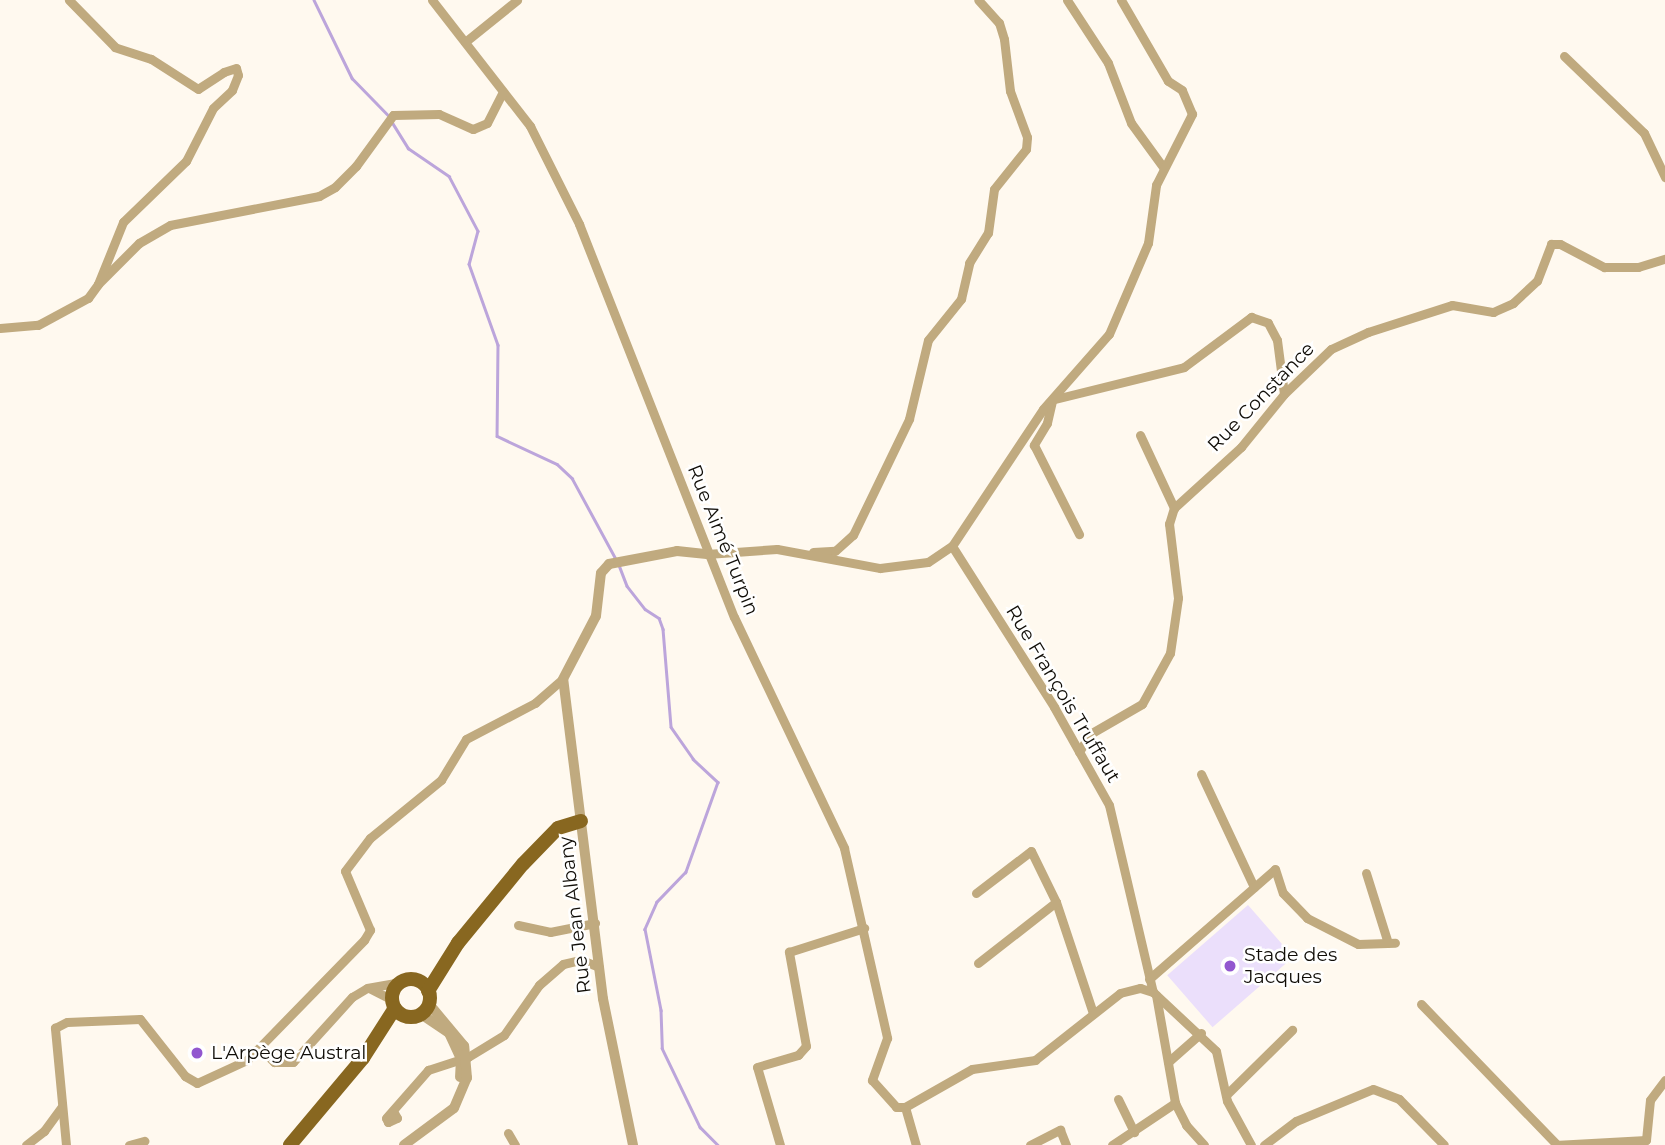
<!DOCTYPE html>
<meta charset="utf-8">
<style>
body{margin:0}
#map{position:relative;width:1665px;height:1145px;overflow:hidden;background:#fff9ef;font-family:Montserrat,sans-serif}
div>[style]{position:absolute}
.green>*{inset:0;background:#ebdffb;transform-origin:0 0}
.stream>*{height:2.5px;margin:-1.25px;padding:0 1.25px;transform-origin:1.25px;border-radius:1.25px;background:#bca5db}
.minor>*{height:9px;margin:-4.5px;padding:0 4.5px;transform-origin:4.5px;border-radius:4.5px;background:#c0aa7f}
.tertiary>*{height:10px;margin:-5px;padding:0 5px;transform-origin:5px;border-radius:5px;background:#c0aa7f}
.primary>*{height:14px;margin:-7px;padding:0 7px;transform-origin:7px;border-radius:7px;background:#886720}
.primary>.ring{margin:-7px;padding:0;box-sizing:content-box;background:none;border:14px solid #886720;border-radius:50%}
.dots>*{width:19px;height:19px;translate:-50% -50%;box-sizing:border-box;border:4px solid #fff;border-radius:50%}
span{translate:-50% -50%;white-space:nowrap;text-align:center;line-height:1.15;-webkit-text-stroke:5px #fff;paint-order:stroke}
.street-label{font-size:19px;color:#100d07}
.poi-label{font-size:19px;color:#100d07}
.left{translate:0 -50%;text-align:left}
</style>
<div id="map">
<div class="green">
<i style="left:1248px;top:905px;width:69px;height:107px;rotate:49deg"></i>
</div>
<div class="stream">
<i style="left:314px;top:0;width:87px;rotate:64deg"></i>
<i style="left:352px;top:78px;width:53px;rotate:45.8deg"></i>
<i style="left:392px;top:122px;width:31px;rotate:58deg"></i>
<i style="left:408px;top:148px;width:50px;rotate:34.3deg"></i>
<i style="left:449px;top:176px;width:62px;rotate:62.2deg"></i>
<i style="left:478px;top:231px;width:34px;rotate:105deg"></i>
<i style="left:469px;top:264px;width:86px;rotate:70.3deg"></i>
<i style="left:498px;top:345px;width:91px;rotate:90.6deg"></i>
<i style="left:497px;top:436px;width:66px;rotate:25deg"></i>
<i style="left:557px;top:464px;width:21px;rotate:43deg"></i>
<i style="left:572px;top:478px;width:92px;rotate:61.5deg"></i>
<i style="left:619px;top:565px;width:22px;rotate:69deg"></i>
<i style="left:627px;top:586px;width:29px;rotate:52deg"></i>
<i style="left:645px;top:609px;width:17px;rotate:33deg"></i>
<i style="left:659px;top:618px;width:12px;rotate:70deg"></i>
<i style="left:663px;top:629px;width:98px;rotate:85.3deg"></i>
<i style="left:671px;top:727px;width:39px;rotate:55deg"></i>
<i style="left:693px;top:759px;width:34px;rotate:43deg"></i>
<i style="left:718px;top:782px;width:96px;rotate:109.6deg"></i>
<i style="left:686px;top:872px;width:42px;rotate:134deg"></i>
<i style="left:657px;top:902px;width:30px;rotate:114deg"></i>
<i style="left:645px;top:929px;width:83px;rotate:78.8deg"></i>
<i style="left:661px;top:1010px;width:38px;rotate:88deg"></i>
<i style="left:662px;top:1048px;width:88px;rotate:64.3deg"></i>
<i style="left:700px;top:1127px;width:25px;rotate:45deg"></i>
</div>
<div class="minor">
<i style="left:432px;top:0;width:160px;rotate:52.1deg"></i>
<i style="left:530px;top:126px;width:110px;rotate:63.4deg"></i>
<i style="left:579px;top:224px;width:422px;rotate:68.5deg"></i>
<i style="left:734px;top:617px;width:256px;rotate:64.5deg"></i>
<i style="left:844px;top:848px;width:195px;rotate:77.2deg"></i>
<i style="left:887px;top:1038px;width:45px;rotate:109.7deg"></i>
<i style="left:872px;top:1080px;width:36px;rotate:48deg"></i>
<i style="left:896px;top:1107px;width:9px"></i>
<i style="left:1067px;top:0;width:75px;rotate:56.9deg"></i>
<i style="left:1108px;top:63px;width:64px;rotate:69deg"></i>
<i style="left:1131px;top:123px;width:54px;rotate:54deg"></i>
<i style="left:465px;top:42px;width:67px;rotate:-38.9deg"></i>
<i style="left:1564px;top:56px;width:111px;rotate:43.9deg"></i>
<i style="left:1644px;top:133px;width:49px;rotate:64.5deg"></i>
<i style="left:98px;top:284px;width:58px;rotate:-45deg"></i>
<i style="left:139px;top:243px;width:36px;rotate:-30deg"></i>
<i style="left:170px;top:225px;width:152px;rotate:-11deg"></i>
<i style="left:319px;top:196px;width:18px;rotate:-29deg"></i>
<i style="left:335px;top:187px;width:30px;rotate:-45deg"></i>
<i style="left:356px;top:166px;width:63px;rotate:-54deg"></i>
<i style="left:393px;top:115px;width:46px;rotate:-1.2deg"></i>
<i style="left:439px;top:114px;width:37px;rotate:24deg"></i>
<i style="left:473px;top:129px;width:15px;rotate:-23deg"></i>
<i style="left:487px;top:123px;width:35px;rotate:-63deg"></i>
<i style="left:0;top:328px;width:38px;rotate:-5deg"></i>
<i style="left:38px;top:325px;width:57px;rotate:-28.4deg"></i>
<i style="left:88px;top:298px;width:17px;rotate:-54deg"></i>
<i style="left:98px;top:284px;width:67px;rotate:-68deg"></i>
<i style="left:123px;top:222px;width:88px;rotate:-44.1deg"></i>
<i style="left:186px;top:161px;width:59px;rotate:-63deg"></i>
<i style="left:213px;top:108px;width:26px;rotate:-43deg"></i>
<i style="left:232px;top:90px;width:16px;rotate:-68deg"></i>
<i style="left:238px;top:75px;width:7px;rotate:-106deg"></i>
<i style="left:236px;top:68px;width:13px;rotate:162deg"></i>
<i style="left:224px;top:72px;width:31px;rotate:147deg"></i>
<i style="left:198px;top:89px;width:56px;rotate:-147.4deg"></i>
<i style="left:151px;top:59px;width:38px;rotate:-162deg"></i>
<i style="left:115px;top:47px;width:66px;rotate:-134.4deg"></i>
<i style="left:1055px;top:399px;width:133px;rotate:-13.9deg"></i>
<i style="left:1184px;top:367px;width:84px;rotate:-36.7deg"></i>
<i style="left:1251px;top:317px;width:18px;rotate:19deg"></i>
<i style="left:1268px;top:323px;width:19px;rotate:62deg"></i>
<i style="left:1277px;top:340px;width:54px;rotate:82.6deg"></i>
<i style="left:1052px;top:401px;width:23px;rotate:103deg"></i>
<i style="left:1047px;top:423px;width:26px;rotate:121deg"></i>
<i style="left:1034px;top:445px;width:100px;rotate:63.2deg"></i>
<i style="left:1140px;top:435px;width:81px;rotate:65deg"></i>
<i style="left:952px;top:546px;width:191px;rotate:57.6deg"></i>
<i style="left:1054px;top:707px;width:112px;rotate:60.7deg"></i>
<i style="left:1109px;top:805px;width:192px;rotate:76.8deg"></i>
<i style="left:813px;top:552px;width:22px;rotate:-3deg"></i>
<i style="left:835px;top:551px;width:24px;rotate:-42deg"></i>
<i style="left:853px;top:535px;width:129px;rotate:-64.2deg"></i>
<i style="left:909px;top:419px;width:81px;rotate:-76.5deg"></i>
<i style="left:928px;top:340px;width:53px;rotate:-51.2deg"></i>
<i style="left:961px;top:299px;width:37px;rotate:-77deg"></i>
<i style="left:969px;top:263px;width:36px;rotate:-58deg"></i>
<i style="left:988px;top:233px;width:44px;rotate:-82.2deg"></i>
<i style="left:994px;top:189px;width:51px;rotate:-51.3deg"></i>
<i style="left:1026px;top:149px;width:12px;rotate:-85deg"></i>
<i style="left:1027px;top:137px;width:49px;rotate:-110.3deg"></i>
<i style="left:1010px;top:91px;width:52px;rotate:-96.6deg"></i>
<i style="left:1004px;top:39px;width:17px;rotate:-107deg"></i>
<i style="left:999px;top:23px;width:31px;rotate:-132deg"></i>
<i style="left:707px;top:554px;width:70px;rotate:-4.1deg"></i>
<i style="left:777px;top:549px;width:105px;rotate:10.5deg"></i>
<i style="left:880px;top:568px;width:48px;rotate:-7.1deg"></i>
<i style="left:928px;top:562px;width:29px;rotate:-34deg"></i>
<i style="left:952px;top:546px;width:164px;rotate:-56.4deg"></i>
<i style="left:1043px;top:409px;width:100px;rotate:-48.7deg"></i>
<i style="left:1109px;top:334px;width:99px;rotate:-66.8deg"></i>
<i style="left:1148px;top:243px;width:59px;rotate:-82.1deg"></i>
<i style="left:1156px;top:185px;width:80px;rotate:-63.1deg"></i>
<i style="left:1192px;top:114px;width:26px;rotate:-113deg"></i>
<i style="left:1182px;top:90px;width:17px;rotate:-147deg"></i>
<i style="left:1168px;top:81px;width:94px;rotate:-120.1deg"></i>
<i style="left:1079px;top:752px;width:21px;rotate:-59deg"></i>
<i style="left:1090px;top:734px;width:60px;rotate:-30deg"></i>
<i style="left:1142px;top:704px;width:58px;rotate:-61.2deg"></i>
<i style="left:1170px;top:653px;width:56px;rotate:-81.7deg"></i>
<i style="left:1178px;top:598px;width:75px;rotate:-96.9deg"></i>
<i style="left:1169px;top:524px;width:17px;rotate:-73deg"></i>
<i style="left:1174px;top:508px;width:91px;rotate:-42.3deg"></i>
<i style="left:1241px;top:447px;width:68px;rotate:-50.9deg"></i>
<i style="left:1284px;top:394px;width:65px;rotate:-43.8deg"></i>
<i style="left:1331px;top:349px;width:41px;rotate:-24.7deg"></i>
<i style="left:1368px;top:332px;width:88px;rotate:-17.8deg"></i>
<i style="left:1452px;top:305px;width:42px;rotate:9.7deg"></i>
<i style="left:1493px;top:312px;width:22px;rotate:-24deg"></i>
<i style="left:1513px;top:303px;width:33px;rotate:-43deg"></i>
<i style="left:1537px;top:281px;width:40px;rotate:-69deg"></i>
<i style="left:1551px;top:244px;width:9px"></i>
<i style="left:1560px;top:244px;width:50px;rotate:27.6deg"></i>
<i style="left:1604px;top:267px;width:34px"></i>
<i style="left:1638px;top:267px;width:28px;rotate:-17deg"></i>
<i style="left:1201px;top:774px;width:125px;rotate:64.9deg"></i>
<i style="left:1366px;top:873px;width:73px;rotate:72.6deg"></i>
<i style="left:976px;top:893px;width:69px;rotate:-37.4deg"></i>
<i style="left:1031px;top:851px;width:57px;rotate:63.9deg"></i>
<i style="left:1056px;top:902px;width:117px;rotate:71.6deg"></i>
<i style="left:518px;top:925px;width:33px;rotate:12deg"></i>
<i style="left:550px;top:932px;width:46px;rotate:-11.3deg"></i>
<i style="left:978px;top:963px;width:99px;rotate:-38deg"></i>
<i style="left:1149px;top:979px;width:167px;rotate:-41.1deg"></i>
<i style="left:1275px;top:869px;width:25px;rotate:72deg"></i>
<i style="left:1283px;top:893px;width:35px;rotate:46deg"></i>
<i style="left:1307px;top:918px;width:57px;rotate:27deg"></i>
<i style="left:1358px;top:944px;width:37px;rotate:-2deg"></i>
<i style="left:369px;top:988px;width:27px;rotate:27deg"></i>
<i style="left:1156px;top:995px;width:110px;rotate:80deg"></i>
<i style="left:1175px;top:1103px;width:25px;rotate:63deg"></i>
<i style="left:1186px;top:1125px;width:27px;rotate:48deg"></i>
<i style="left:1421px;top:1004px;width:196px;rotate:46deg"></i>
<i style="left:260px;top:1048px;width:20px;rotate:45deg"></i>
<i style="left:274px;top:1062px;width:19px"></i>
<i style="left:293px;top:1062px;width:88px;rotate:-47.8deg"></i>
<i style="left:352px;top:997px;width:17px;rotate:-31deg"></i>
<i style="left:367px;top:988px;width:36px;rotate:-10deg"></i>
<i style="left:1168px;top:1062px;width:44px;rotate:-41.3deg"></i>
<i style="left:1226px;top:1095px;width:93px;rotate:-44.6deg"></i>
<i style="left:1118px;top:1099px;width:37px;rotate:64deg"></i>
<i style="left:905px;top:1107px;width:77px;rotate:-29.6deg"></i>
<i style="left:972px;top:1069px;width:64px;rotate:-8.1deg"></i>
<i style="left:1035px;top:1060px;width:108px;rotate:-38.2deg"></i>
<i style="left:1120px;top:993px;width:21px;rotate:-14deg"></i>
<i style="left:1140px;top:988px;width:14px;rotate:17deg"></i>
<i style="left:1153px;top:992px;width:86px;rotate:43.1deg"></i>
<i style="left:1216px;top:1051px;width:51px;rotate:77.6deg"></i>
<i style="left:1227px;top:1101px;width:50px;rotate:61.4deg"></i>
<i style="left:905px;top:1107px;width:40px;rotate:74deg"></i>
<i style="left:393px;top:1111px;width:8px;rotate:60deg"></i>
<i style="left:397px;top:1118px;width:10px;rotate:156deg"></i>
<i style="left:388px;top:1122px;width:4px;rotate:-117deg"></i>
<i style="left:386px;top:1118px;width:64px;rotate:-48.8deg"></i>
<i style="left:428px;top:1070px;width:42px;rotate:-18deg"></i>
<i style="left:468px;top:1057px;width:42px;rotate:-31.4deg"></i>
<i style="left:504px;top:1035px;width:61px;rotate:-55deg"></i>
<i style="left:539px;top:985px;width:32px;rotate:-41deg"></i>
<i style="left:563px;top:964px;width:18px;rotate:-13deg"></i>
<i style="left:581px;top:960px;width:19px;rotate:21deg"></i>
<i style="left:508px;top:1133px;width:14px;rotate:60deg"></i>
<i style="left:1646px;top:1140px;width:40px;rotate:-84.3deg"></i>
<i style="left:1650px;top:1100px;width:25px;rotate:-53deg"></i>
<i style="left:26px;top:1145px;width:23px;rotate:-38deg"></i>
<i style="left:44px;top:1131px;width:29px;rotate:-54deg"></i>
<i style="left:66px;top:1145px;width:118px;rotate:-95.4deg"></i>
<i style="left:55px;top:1028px;width:13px;rotate:-27deg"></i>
<i style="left:67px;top:1022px;width:73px;rotate:-2.4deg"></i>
<i style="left:140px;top:1019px;width:73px;rotate:51.7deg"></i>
<i style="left:185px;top:1076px;width:14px;rotate:30deg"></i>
<i style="left:197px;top:1083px;width:55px;rotate:-24.7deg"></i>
<i style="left:247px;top:1060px;width:168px;rotate:-45.7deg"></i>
<i style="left:364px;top:940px;width:12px;rotate:-59deg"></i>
<i style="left:370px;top:930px;width:64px;rotate:-113deg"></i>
<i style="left:345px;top:871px;width:41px;rotate:-52.9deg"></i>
<i style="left:370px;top:838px;width:92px;rotate:-39.2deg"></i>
<i style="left:441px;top:780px;width:48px;rotate:-58.6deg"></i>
<i style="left:466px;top:739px;width:78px;rotate:-27.6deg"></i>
<i style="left:535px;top:703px;width:37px;rotate:-41deg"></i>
<i style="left:129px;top:1145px;width:16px;rotate:-15deg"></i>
<i style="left:780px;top:1145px;width:81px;rotate:-106.4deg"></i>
<i style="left:757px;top:1067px;width:43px;rotate:-16.3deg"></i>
<i style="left:798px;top:1055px;width:12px;rotate:-48deg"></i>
<i style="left:806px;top:1046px;width:96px;rotate:-100.3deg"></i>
<i style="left:789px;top:952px;width:79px;rotate:-17.7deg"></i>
<i style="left:1030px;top:1145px;width:34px;rotate:-27deg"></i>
<i style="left:1060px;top:1130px;width:16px;rotate:68deg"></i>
<i style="left:1112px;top:1145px;width:76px;rotate:-33.7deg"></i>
<i style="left:1264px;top:1145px;width:40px;rotate:-37deg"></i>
<i style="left:1296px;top:1121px;width:83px;rotate:-22.6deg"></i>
<i style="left:1373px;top:1089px;width:28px;rotate:21deg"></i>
<i style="left:1399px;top:1099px;width:64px;rotate:45.6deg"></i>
<i style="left:1555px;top:1145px;width:91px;rotate:-3.1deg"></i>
</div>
<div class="tertiary">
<i style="left:421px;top:1014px;width:34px;rotate:34deg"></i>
<i style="left:449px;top:1033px;width:29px;rotate:65deg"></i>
<i style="left:461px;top:1059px;width:18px;rotate:93deg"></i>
<i style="left:404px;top:1145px;width:62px;rotate:-36.5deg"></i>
<i style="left:454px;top:1108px;width:33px;rotate:-67deg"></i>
<i style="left:467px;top:1078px;width:32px;rotate:-95deg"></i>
<i style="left:464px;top:1046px;width:55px;rotate:-129.8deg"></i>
<i style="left:633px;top:1145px;width:149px;rotate:-101.6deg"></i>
<i style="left:603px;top:999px;width:322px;rotate:-97.1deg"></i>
<i style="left:563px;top:679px;width:71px;rotate:-62.4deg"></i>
<i style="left:596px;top:616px;width:43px;rotate:-83.4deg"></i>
<i style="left:601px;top:573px;width:12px;rotate:-48deg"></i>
<i style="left:609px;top:564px;width:69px;rotate:-10.8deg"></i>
<i style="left:677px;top:551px;width:30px;rotate:6deg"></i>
</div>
<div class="primary">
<i class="ring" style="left:392px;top:979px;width:24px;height:24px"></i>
<i style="left:428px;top:991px;width:57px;rotate:-58deg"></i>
<i style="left:458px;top:943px;width:102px;rotate:-50.6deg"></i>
<i style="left:523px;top:864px;width:50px;rotate:-45.8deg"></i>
<i style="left:558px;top:828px;width:24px;rotate:-17deg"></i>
<i style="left:290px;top:1145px;width:114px;rotate:-50deg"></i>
<i style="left:363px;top:1058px;width:59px;rotate:-57.4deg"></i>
</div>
<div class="dots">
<i style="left:1230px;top:966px;background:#9257cf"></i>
<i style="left:197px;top:1053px;background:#9257cf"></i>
</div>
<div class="street-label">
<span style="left:1261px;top:397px;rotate:-46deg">Rue Constance</span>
<span style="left:723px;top:540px;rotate:68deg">Rue Aimé Turpin</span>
<span style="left:1063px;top:694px;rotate:59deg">Rue François Truffaut</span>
<span style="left:575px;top:915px;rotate:-97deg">Rue Jean Albany</span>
</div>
<div class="poi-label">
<span class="left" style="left:1244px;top:966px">Stade des<br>Jacques</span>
<span class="left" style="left:211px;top:1053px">L'Arpège Austral</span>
</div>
</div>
